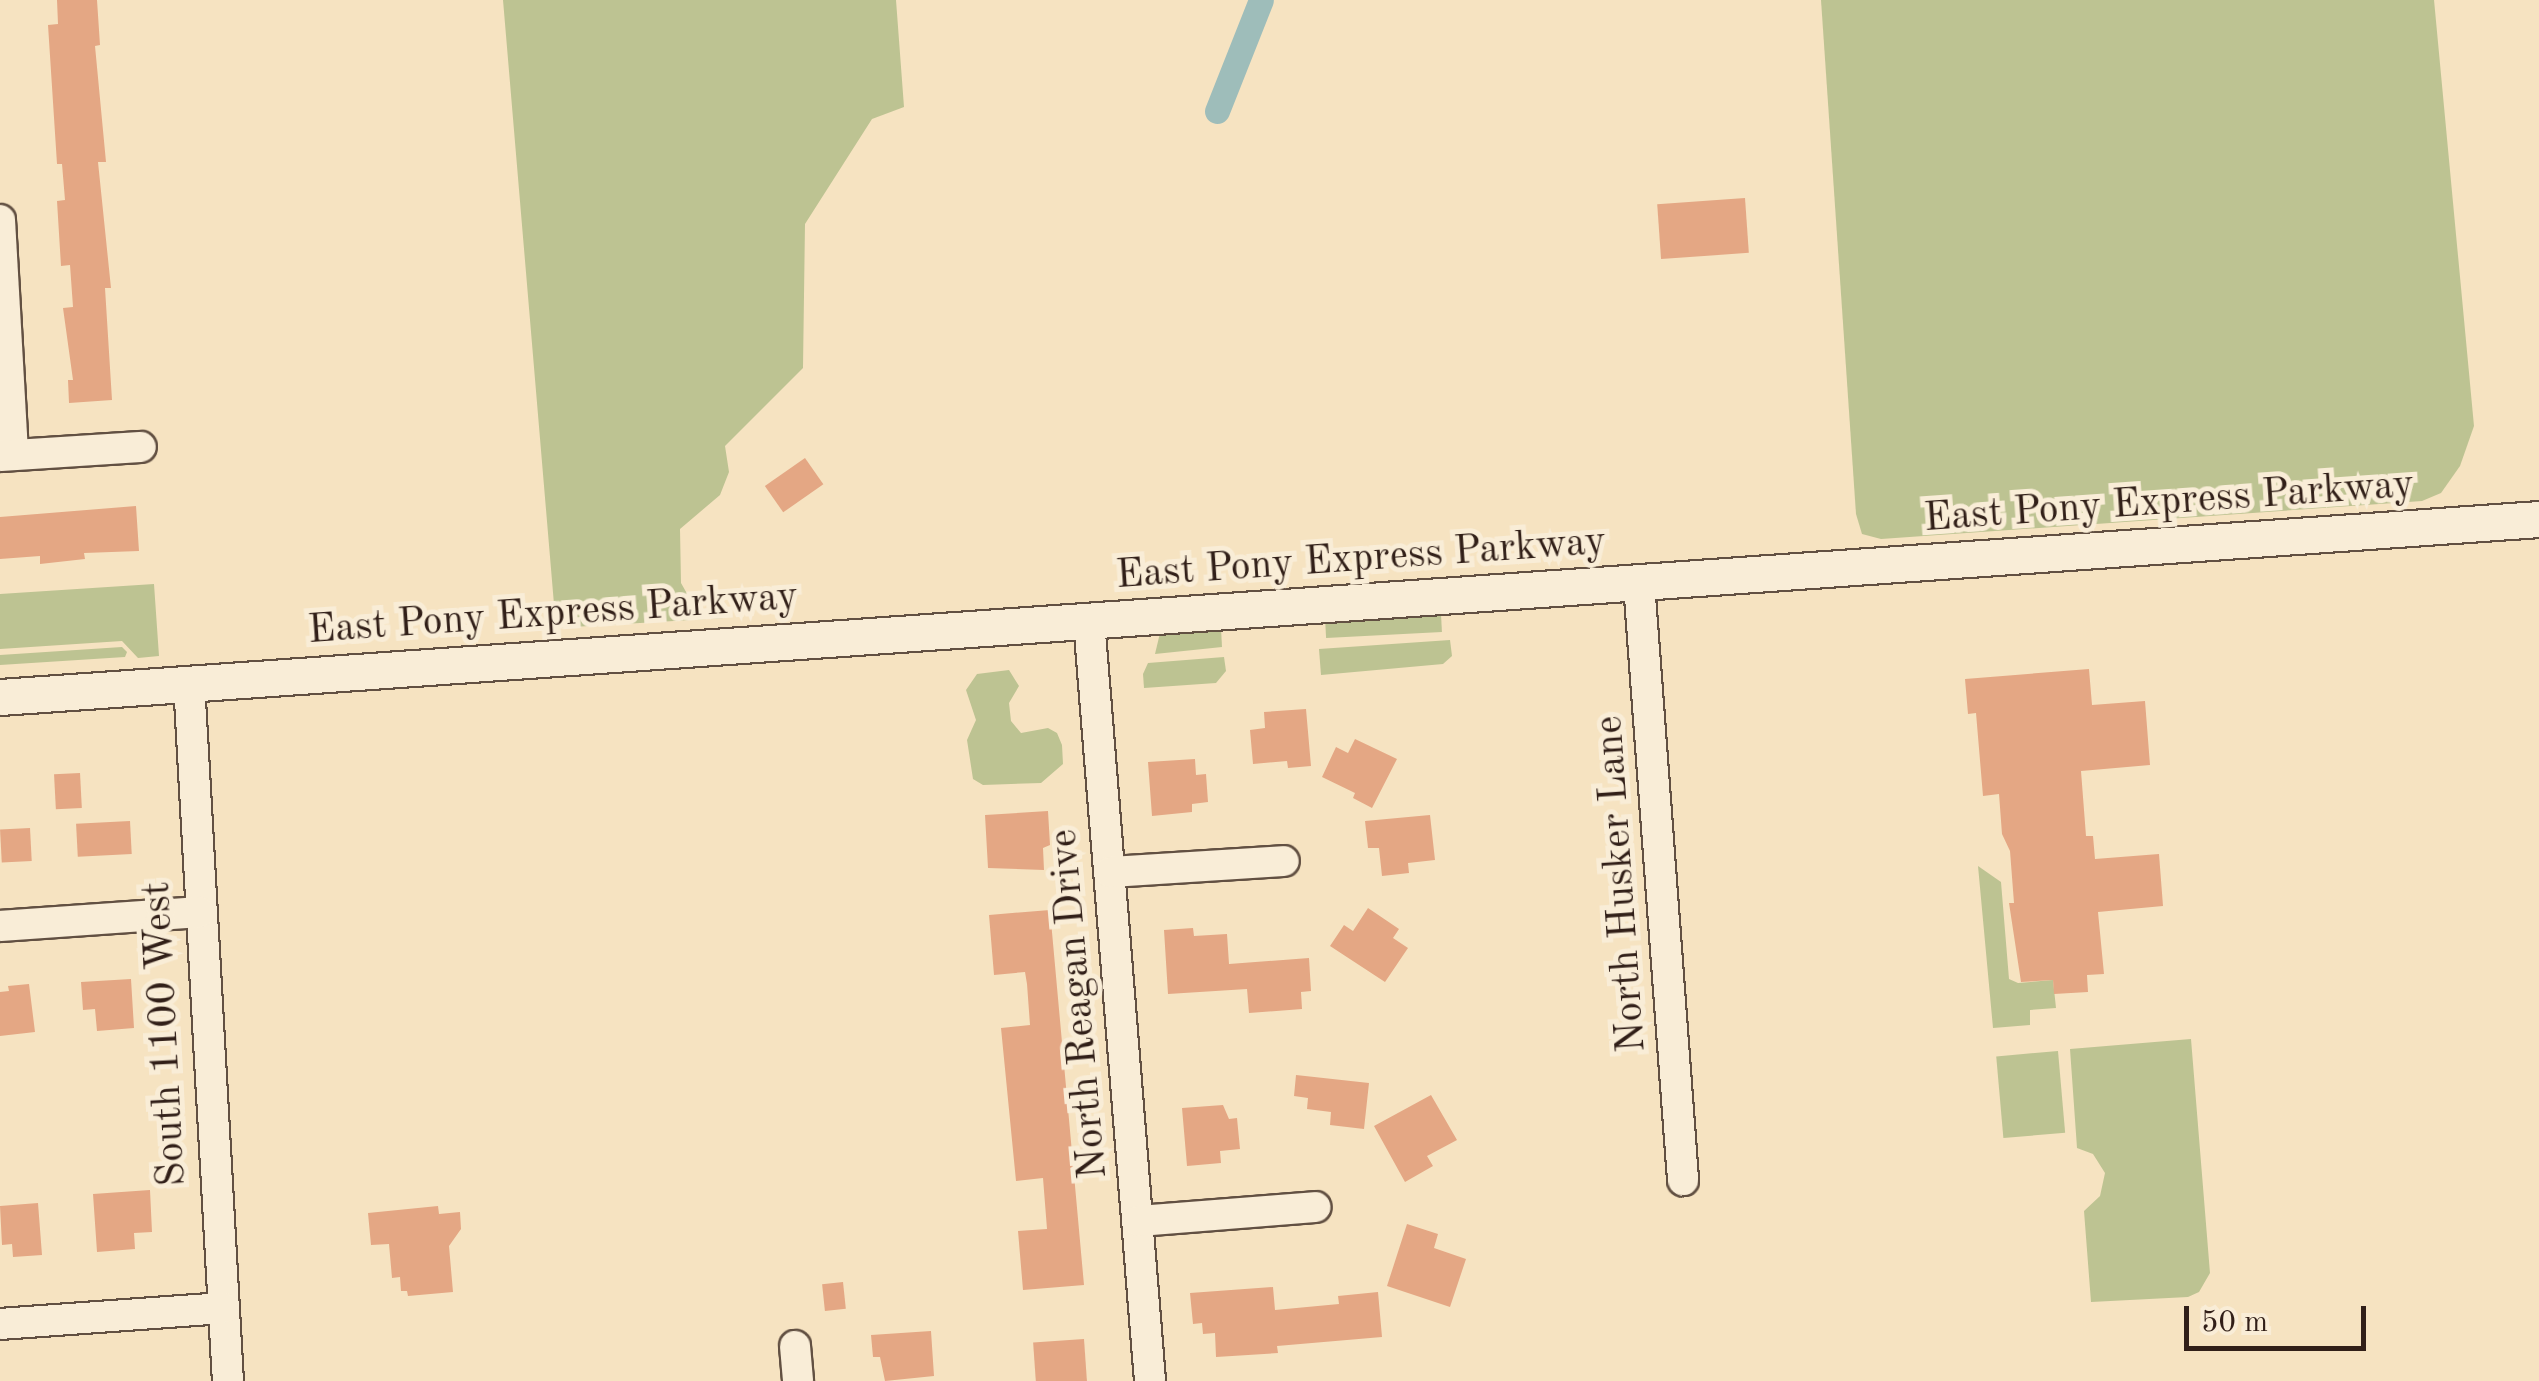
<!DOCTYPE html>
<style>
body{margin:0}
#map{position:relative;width:2539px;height:1381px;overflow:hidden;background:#f6e3c1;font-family:"Old Standard TT",serif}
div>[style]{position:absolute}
.green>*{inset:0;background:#bdc392;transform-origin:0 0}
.canal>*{height:25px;margin:-12.5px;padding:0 12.5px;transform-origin:12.5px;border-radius:12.5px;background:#9ebdba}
.building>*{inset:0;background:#e4a784;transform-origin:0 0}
.roads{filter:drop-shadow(2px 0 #625042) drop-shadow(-2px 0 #625042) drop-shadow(0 2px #625042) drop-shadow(0 -2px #625042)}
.minor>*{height:30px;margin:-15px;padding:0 15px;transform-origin:15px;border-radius:15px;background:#f9edd7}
.tertiary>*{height:35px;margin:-17.5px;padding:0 17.5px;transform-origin:17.5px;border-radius:17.5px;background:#f9edd7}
span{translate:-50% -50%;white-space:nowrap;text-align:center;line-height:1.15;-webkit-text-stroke:10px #f9edd7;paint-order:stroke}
.street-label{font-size:40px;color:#311f18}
.scale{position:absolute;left:2184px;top:1306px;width:182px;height:45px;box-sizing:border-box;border:5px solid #311f18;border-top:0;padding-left:12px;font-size:30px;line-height:35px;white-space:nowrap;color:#311f18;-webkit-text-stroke:8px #f9edd7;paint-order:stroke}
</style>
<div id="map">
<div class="green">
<i style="clip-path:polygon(503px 0,896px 0,904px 107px,872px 119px,805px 224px,803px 368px,725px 446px,729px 472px,720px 495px,680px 529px,681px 583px,694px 606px,724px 618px,556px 628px)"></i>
<i style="clip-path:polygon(1821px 0,2434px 0,2474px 426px,2460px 466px,2441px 493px,2422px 501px,1881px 539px,1862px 534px,1856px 514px)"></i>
<i style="clip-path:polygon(154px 584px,159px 656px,138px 658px,122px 641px,0 649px,0 594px)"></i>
<i style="left:1441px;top:614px;width:18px;height:116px;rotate:87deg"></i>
<i style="clip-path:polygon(1221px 628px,1222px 647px,1155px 654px,1160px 633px)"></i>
<i style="clip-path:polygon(1450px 640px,1452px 656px,1443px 664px,1321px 675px,1319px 649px)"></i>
<i style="clip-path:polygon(122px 647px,127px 652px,125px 657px,0 665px,0 655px)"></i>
<i style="clip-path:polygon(1224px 657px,1226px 671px,1216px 683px,1144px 688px,1143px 674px,1148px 663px)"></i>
<i style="clip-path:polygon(1009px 670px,1019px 686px,1009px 703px,1011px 721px,1021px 733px,1048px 728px,1057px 733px,1062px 745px,1063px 764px,1041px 783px,983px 785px,973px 779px,967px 740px,976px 720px,966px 690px,977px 674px)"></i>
<i style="clip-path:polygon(1978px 866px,2001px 882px,2009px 979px,2018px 983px,2053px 980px,2056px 1008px,2030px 1010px,2030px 1025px,1993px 1028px)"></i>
<i style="clip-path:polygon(2191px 1039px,2210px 1273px,2199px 1292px,2188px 1297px,2091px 1302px,2084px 1211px,2100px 1196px,2105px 1173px,2093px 1154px,2077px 1148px,2070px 1049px)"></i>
<i style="left:2058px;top:1051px;width:82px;height:62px;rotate:85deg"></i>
</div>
<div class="canal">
<i style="left:1217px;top:111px;width:119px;rotate:-68.4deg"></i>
</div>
<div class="building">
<i style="clip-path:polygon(57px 0,97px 0,100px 45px,95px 46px,106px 162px,98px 162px,111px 288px,105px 288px,112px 400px,69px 403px,68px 380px,73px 380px,63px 308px,73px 307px,70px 265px,61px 266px,57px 201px,65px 200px,62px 164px,57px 164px,48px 25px,58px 24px)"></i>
<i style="left:1745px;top:198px;width:55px;height:88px;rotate:86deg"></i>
<i style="left:805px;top:458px;width:32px;height:49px;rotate:55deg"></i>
<i style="clip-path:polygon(136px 506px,139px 551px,84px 553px,85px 559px,40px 564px,40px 556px,0 559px,0 517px)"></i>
<i style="clip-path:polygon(2089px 669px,2092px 705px,2145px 701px,2150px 765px,2081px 771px,2086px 836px,2093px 836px,2095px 859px,2159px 854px,2163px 906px,2098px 912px,2104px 974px,2087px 975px,2088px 992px,2054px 994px,2053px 980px,2021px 982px,2009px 903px,2014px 903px,2010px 851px,2002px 834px,1999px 794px,1983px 796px,1976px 713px,1968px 714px,1965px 679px)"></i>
<i style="clip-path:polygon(1306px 709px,1311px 766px,1288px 768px,1287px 761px,1253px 764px,1250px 730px,1265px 728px,1264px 712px)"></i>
<i style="clip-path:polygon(1355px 739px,1397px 759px,1372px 808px,1353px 798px,1355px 793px,1322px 777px,1336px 747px,1348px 753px)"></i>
<i style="clip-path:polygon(1195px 759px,1196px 775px,1206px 774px,1208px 802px,1192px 804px,1192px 812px,1152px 816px,1148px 762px)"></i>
<i style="left:80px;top:773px;width:35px;height:26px;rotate:87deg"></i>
<i style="clip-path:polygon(1048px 811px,1050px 845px,1043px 848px,1044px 870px,988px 868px,985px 815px)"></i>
<i style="clip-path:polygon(1430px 815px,1435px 860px,1408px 863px,1409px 873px,1382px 876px,1379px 848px,1368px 848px,1365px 821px)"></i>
<i style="left:130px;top:821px;width:33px;height:54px;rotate:87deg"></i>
<i style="left:30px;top:828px;width:33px;height:30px;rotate:87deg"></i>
<i style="clip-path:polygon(1368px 908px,1399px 929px,1393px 938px,1408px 948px,1385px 982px,1330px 946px,1344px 925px,1353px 931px)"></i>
<i style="clip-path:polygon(1050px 910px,1084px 1285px,1023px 1290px,1018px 1231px,1047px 1229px,1043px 1178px,1016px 1181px,1001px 1028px,1030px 1025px,1027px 984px,1025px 972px,994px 975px,989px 915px)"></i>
<i style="clip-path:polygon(1193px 928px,1194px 936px,1227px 934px,1229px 964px,1309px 958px,1311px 991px,1301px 992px,1302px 1009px,1249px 1013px,1247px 989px,1168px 994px,1164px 930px)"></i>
<i style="clip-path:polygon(131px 979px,134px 1028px,97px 1031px,95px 1009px,83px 1010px,81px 982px)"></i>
<i style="clip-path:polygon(29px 984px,35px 1032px,0 1036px,0 992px,9px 991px,8px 986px)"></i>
<i style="clip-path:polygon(1296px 1075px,1369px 1083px,1364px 1129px,1330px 1125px,1331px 1112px,1307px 1109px,1308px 1098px,1294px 1096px)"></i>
<i style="clip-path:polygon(1431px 1095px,1457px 1140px,1427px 1156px,1433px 1166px,1405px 1182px,1374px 1126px)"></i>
<i style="clip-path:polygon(1223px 1105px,1229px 1119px,1237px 1118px,1240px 1149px,1220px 1151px,1221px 1163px,1187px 1166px,1182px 1108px)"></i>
<i style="clip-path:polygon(150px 1190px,152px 1232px,134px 1233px,135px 1249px,97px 1252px,93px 1194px)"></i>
<i style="clip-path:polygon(38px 1203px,42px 1255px,13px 1257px,12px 1244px,2px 1245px,0 1206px)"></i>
<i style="clip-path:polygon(438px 1206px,439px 1214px,460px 1212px,461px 1229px,449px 1246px,453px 1292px,408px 1296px,407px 1291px,401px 1291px,400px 1277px,392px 1278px,389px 1244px,371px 1245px,368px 1213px)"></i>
<i style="clip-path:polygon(1407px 1224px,1438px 1234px,1434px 1248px,1466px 1259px,1450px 1307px,1387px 1286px)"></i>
<i style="left:843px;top:1282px;width:27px;height:21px;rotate:84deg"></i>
<i style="clip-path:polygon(1273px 1287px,1275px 1310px,1339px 1304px,1338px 1296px,1378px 1292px,1382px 1337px,1277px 1346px,1278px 1353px,1216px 1357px,1215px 1333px,1203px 1334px,1202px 1323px,1193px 1324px,1190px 1293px)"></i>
<i style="clip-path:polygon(931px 1331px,934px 1376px,885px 1381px,880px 1357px,873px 1357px,871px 1335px)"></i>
<i style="left:1084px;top:1339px;width:42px;height:51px;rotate:86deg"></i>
</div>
<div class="roads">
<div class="minor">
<i style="left:0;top:220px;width:235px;rotate:86.8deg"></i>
<i style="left:0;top:456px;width:141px;rotate:-3.7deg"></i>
<i style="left:1639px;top:583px;width:599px;rotate:85.78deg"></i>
<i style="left:1089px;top:621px;width:762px;rotate:85.41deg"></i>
<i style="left:189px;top:682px;width:700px;rotate:86.81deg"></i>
<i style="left:1110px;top:872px;width:174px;rotate:-3.6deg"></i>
<i style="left:0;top:926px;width:200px;rotate:-4deg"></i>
<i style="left:1138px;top:1221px;width:178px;rotate:-4.5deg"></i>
<i style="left:0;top:1324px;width:224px;rotate:-4.1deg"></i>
<i style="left:795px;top:1346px;width:35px;rotate:85deg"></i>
</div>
<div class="tertiary">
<i style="left:0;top:697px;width:2545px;rotate:-4.01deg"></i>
</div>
</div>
<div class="street-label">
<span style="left:2169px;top:503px;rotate:-4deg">East Pony Express Parkway</span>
<span style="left:1361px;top:560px;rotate:-4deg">East Pony Express Parkway</span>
<span style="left:553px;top:615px;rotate:-4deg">East Pony Express Parkway</span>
<span style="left:1622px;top:884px;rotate:-94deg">North Husker Lane</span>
<span style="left:1080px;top:1004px;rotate:-95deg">North Reagan Drive</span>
<span style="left:166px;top:1034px;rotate:-93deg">South 1100 West</span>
</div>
<div class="scale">50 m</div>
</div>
